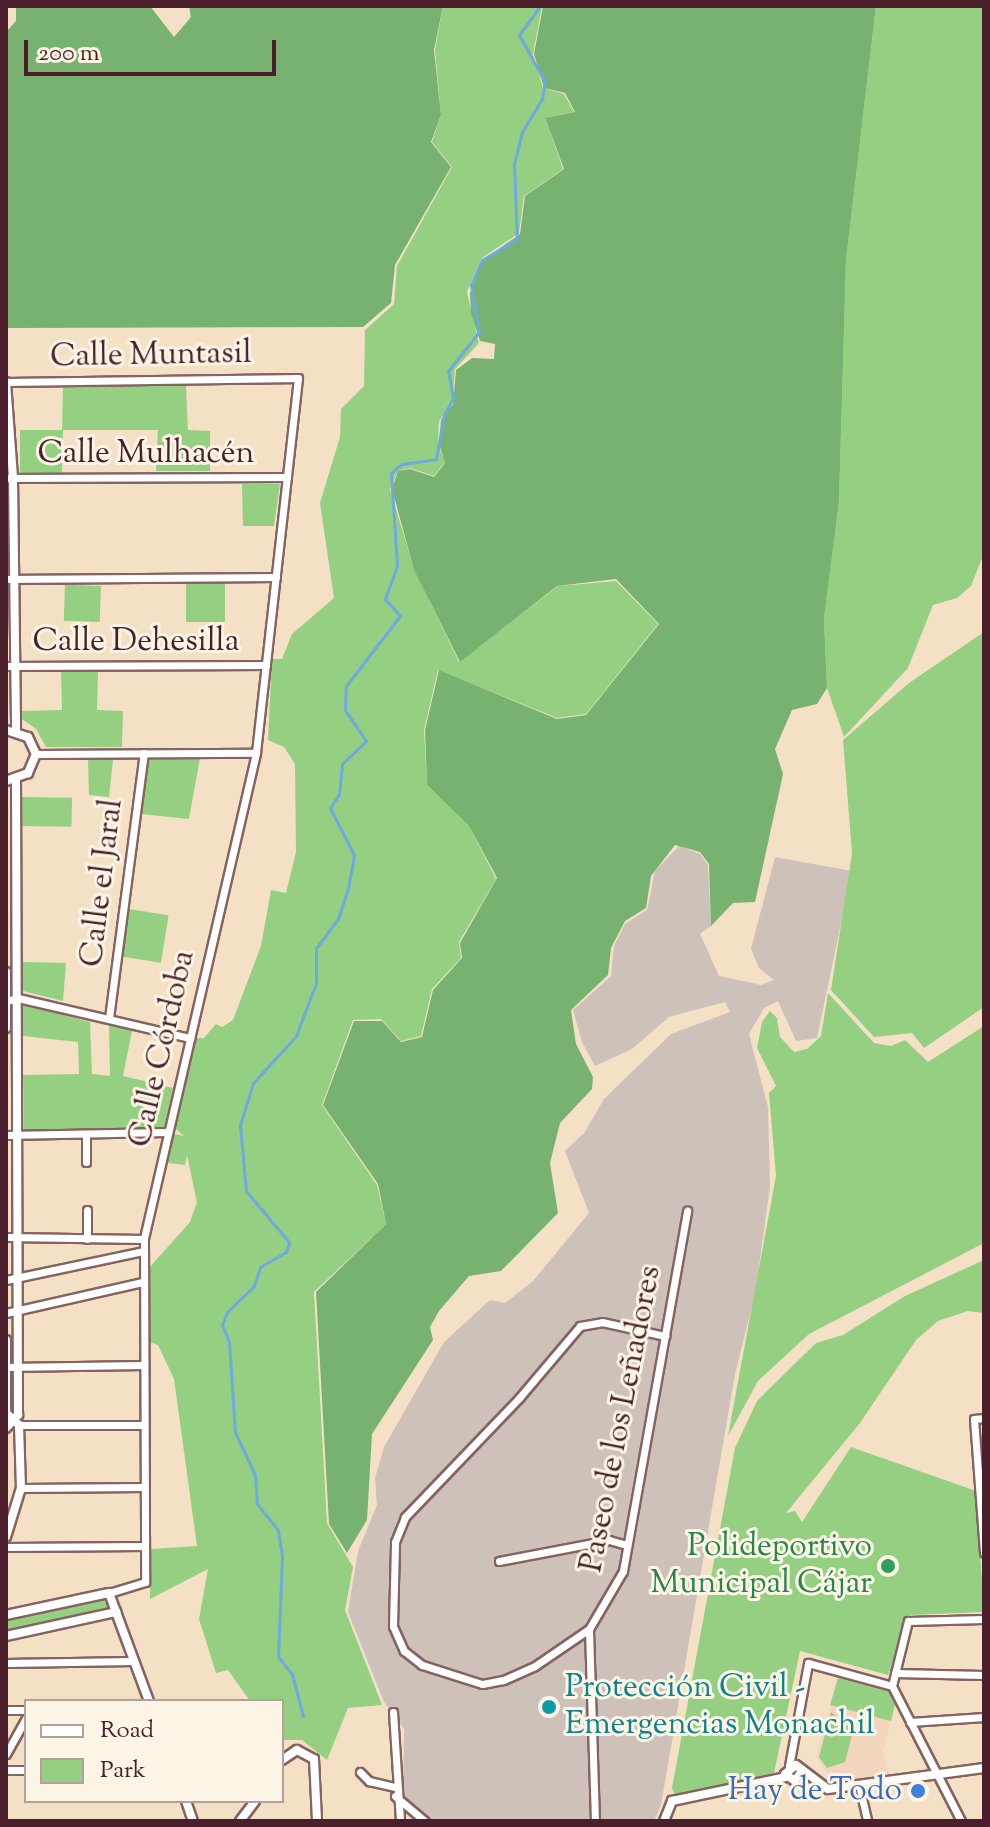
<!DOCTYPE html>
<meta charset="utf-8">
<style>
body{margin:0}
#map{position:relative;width:990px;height:1827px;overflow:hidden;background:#f4e1c5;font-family:"Sorts Mill Goudy",serif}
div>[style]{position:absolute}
.built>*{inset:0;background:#f1d5bd}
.industrial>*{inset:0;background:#cec1ba}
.green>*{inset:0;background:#95cf82;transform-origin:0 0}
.forest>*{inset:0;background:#78b270}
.stream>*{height:3px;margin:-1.5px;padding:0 1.5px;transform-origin:1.5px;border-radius:1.5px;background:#6caadf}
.roads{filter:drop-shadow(2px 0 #866361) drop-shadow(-2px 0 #866361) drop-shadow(0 2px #866361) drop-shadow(0 -2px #866361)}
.minor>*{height:7px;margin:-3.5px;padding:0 3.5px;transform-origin:3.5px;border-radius:3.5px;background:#fff}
.tertiary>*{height:8px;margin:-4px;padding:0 4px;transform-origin:4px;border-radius:4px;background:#fff}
.dots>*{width:22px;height:22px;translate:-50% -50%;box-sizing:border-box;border:4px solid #fcf5e5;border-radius:50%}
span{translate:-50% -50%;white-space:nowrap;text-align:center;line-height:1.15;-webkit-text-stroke:6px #fcf5e5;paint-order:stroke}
.street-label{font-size:32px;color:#4a1f2b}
.leisure-label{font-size:32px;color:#27864d}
.right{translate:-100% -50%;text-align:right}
.culture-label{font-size:32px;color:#0d838f}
.left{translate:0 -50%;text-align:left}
.shop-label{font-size:32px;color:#366cbe}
.frame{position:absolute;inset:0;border:8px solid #4a1f2b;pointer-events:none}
.legend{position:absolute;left:24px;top:1699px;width:260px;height:104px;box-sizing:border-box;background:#fcf5e5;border:2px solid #b59f9b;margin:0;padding:10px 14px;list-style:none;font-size:24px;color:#4a1f2b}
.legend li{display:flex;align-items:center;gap:16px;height:40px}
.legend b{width:40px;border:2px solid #b59f9b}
.scale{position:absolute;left:24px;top:40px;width:252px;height:36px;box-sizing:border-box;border:4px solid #4a1f2b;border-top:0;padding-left:10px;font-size:24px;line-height:28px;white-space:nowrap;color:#4a1f2b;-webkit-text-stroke:6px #fcf5e5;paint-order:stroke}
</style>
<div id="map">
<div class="built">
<i style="clip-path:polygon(838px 1678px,891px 1692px,896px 1701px,883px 1752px,890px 1777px,834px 1784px,816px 1757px)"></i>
</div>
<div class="industrial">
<i style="clip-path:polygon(679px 846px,700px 854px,708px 865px,711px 926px,700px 934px,719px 976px,761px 985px,774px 980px,759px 968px,751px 949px,775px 857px,852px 871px,817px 1038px,796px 1041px,778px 1001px,764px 1008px,749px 1034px,768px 1107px,770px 1187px,755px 1295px,735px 1374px,661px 1805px,654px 1821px,431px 1821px,403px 1797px,404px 1729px,384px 1702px,348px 1612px,358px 1551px,377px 1505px,375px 1478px,384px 1447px,444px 1342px,490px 1300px,505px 1303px,533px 1281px,589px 1213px,565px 1151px,585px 1132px,604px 1099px,671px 1034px,730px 1012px,725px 1002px,669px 1017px,632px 1049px,595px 1066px,582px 1042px,573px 1010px,611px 976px,614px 946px,625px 924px,647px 910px,655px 871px)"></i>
</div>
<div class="green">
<i style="clip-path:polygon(443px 6px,542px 6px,533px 54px,543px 88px,564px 94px,574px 112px,545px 118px,563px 169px,524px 196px,519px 233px,482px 258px,467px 292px,479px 343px,455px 369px,452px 404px,439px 421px,438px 445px,445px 462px,434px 476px,410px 468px,398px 471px,390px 489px,414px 569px,459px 662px,558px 586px,616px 581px,658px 624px,586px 714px,557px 718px,438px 670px,424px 730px,427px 785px,469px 826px,496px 879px,459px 942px,461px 958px,432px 989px,421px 1036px,401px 1041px,381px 1019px,353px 1020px,322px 1105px,377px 1185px,386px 1224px,314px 1292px,327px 1523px,353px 1567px,345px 1610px,382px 1705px,348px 1708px,327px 1760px,302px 1740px,282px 1740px,282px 1701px,250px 1701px,228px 1670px,216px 1673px,199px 1619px,208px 1569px,150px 1599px,151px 1549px,197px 1546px,174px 1379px,158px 1345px,149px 1342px,149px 1268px,190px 1222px,197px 1202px,187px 1155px,185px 1165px,168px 1163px,174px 1134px,184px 1136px,175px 1128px,196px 1038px,204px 1038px,216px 1024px,222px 1027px,233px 1020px,261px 946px,271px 890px,286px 893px,296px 852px,295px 764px,284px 747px,268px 740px,272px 659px,282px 659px,292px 634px,334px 598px,320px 503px,340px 437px,341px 409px,364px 386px,365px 330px,394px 304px,397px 266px,452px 167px,432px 142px,441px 115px,435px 50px)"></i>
<i style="clip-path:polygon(876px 6px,984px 6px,984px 553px,971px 586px,957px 598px,933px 605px,908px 668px,844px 737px,827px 688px,824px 619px,839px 502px,846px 261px)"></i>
<i style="clip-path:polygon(63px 386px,186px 386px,188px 430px,210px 431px,210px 471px,156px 471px,158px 430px,63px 430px,62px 475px,20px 475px,20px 430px,62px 430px)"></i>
<i style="clip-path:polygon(242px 484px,280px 484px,274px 526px,243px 526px)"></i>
<i style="left:186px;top:583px;width:39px;height:39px"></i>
<i style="left:101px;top:586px;width:36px;height:36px;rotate:92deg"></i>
<i style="clip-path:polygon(984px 632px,984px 1007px,924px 1048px,912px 1033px,874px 1037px,831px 990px,852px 853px,843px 740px,909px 683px)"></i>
<i style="clip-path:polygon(61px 672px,98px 672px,97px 710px,123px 711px,122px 747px,46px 747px,36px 729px,22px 719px,22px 711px,62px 710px)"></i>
<i style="clip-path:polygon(200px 758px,189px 819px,141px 814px,147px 760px)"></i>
<i style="clip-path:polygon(88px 759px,113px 760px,109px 797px,89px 795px)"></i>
<i style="left:22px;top:797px;width:50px;height:29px;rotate:1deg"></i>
<i style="left:129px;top:909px;width:40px;height:48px;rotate:9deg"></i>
<i style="clip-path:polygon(23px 962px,66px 963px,63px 1001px,23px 991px)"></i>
<i style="clip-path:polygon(828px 993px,874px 1043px,891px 1046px,905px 1040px,928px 1062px,984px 1026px,984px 1243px,809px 1334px,758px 1381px,728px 1436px,776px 1176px,769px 1093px,776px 1086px,757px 1048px,762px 1022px,770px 1011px,777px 1018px,780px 1037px,794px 1052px,807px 1049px,821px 1036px)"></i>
<i style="clip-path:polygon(23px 1004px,90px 1022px,92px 1074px,110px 1076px,109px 1025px,132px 1031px,123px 1076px,173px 1088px,164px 1128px,24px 1130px,23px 1075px,79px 1074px,78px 1042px,23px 1036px)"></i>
<i style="clip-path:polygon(984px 1260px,984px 1313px,968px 1311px,938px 1321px,916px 1340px,860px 1423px,786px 1513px,795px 1511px,802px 1522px,851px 1447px,976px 1491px,984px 1612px,909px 1615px,888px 1675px,800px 1651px,774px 1773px,675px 1795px,672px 1788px,735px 1448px,757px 1401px,816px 1343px,843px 1335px,905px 1296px)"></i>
<i style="clip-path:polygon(104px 1600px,108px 1608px,6px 1631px,6px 1620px)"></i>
<i style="clip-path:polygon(838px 1678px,891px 1692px,896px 1701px,891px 1721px,830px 1705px)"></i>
<i style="clip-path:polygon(831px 1712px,853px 1731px,845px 1762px,827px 1768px,819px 1757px)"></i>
</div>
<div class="forest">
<i style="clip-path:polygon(16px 6px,150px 6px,174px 37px,191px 17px,189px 6px,443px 6px,434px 50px,441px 115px,431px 142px,451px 167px,395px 265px,391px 303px,363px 327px,6px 328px,6px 32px,16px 21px)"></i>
<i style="clip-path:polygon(543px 6px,876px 6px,846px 261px,839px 502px,824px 619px,827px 688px,817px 704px,792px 710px,775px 749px,783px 774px,755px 902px,733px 903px,711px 926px,709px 864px,700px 852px,675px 845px,651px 876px,646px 908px,625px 921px,611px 948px,608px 975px,571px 1010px,576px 1044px,593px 1077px,592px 1089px,560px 1123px,550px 1163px,558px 1213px,501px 1271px,469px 1276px,439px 1311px,430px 1327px,433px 1340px,372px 1434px,367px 1520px,347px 1553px,329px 1524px,316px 1292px,386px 1224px,378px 1184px,323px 1105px,354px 1021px,382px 1021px,401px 1042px,422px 1037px,433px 990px,462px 958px,460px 943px,497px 878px,469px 826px,427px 785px,425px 730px,439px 670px,557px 719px,586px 715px,659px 624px,616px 579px,557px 586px,460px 662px,414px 570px,392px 489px,398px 471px,410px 469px,434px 477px,445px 463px,439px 444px,441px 420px,453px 404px,456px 370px,472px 358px,494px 359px,495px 344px,480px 341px,471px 313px,470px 293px,483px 260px,520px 234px,525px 196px,564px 169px,545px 118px,575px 112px,565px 93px,544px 88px,534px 54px)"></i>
</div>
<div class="stream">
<i style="left:303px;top:1716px;width:43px;rotate:-104.7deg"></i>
<i style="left:292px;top:1674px;width:22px;rotate:-129deg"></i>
<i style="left:278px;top:1657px;width:101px;rotate:-87.7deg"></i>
<i style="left:282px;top:1556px;width:26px;rotate:-99deg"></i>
<i style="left:278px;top:1530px;width:33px;rotate:-129deg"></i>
<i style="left:257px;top:1504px;width:29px;rotate:-94deg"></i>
<i style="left:255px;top:1475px;width:47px;rotate:-114.9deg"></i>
<i style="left:235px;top:1432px;width:90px;rotate:-93.8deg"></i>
<i style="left:229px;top:1342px;width:18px;rotate:-112deg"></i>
<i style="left:222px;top:1325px;width:14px;rotate:-69deg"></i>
<i style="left:227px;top:1312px;width:37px;rotate:-44deg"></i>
<i style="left:254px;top:1286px;width:20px;rotate:-72deg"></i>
<i style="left:260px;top:1267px;width:30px;rotate:-30deg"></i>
<i style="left:286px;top:1252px;width:10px;rotate:-73deg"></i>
<i style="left:289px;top:1242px;width:67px;rotate:-130.1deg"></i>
<i style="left:246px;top:1191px;width:66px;rotate:-95.2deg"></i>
<i style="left:240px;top:1125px;width:44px;rotate:-72.8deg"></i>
<i style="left:253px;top:1083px;width:64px;rotate:-47.5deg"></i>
<i style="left:296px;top:1036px;width:57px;rotate:-69.3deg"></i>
<i style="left:316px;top:983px;width:35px;rotate:-90deg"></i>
<i style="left:316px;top:948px;width:36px;rotate:-53deg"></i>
<i style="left:338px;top:919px;width:32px;rotate:-72deg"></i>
<i style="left:348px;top:889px;width:35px;rotate:-80deg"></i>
<i style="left:354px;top:855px;width:53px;rotate:-117.1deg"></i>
<i style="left:330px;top:808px;width:17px;rotate:-57deg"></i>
<i style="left:339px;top:794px;width:30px;rotate:-84deg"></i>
<i style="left:342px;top:764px;width:33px;rotate:-44deg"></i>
<i style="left:366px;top:741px;width:37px;rotate:-124deg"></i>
<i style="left:345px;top:710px;width:24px;rotate:-88deg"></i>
<i style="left:346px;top:686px;width:88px;rotate:-52.4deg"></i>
<i style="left:400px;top:616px;width:23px;rotate:-131deg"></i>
<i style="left:385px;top:599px;width:35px;rotate:-70deg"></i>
<i style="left:397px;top:566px;width:93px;rotate:-93.7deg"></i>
<i style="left:391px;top:473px;width:14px;rotate:-39deg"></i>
<i style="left:402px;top:464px;width:34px;rotate:-8deg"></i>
<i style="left:436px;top:459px;width:45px;rotate:-79.7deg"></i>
<i style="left:444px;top:415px;width:19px;rotate:-62deg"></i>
<i style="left:453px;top:398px;width:27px;rotate:-100deg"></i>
<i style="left:448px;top:371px;width:50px;rotate:-51.5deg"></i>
<i style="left:479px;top:332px;width:48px;rotate:-99.7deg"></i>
<i style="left:471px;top:285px;width:27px;rotate:-66deg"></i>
<i style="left:482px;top:260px;width:41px;rotate:-31deg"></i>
<i style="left:517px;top:239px;width:75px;rotate:-92.3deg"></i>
<i style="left:514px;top:164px;width:33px;rotate:-76deg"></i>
<i style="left:522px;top:132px;width:39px;rotate:-59deg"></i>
<i style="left:542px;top:99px;width:17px;rotate:-80deg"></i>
<i style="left:545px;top:82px;width:54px;rotate:-119deg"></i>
<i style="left:519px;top:35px;width:36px;rotate:-54deg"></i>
</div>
<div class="roads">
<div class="minor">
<i style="left:9px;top:382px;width:289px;rotate:-0.8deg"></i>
<i style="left:298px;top:378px;width:377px;rotate:96.4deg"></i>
<i style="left:256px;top:753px;width:499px;rotate:103deg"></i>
<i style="left:144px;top:1239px;width:343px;rotate:89.8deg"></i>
<i style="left:145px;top:1582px;width:38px;rotate:163deg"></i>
<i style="left:6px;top:478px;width:281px;rotate:-0.2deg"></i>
<i style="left:6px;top:579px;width:270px;rotate:-0.4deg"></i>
<i style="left:6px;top:666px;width:260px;rotate:-0.2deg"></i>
<i style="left:36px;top:754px;width:220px;rotate:-0.3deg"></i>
<i style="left:6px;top:1001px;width:12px;rotate:-14deg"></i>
<i style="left:18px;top:998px;width:177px;rotate:13.1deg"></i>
<i style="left:109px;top:1018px;width:267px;rotate:-82.5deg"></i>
<i style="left:6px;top:1135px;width:162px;rotate:-1.1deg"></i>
<i style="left:86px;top:1162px;width:28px;rotate:-90deg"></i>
<i style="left:6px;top:1237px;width:138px;rotate:0.8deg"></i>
<i style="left:87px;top:1239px;width:29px;rotate:-90deg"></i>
<i style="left:6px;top:1280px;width:141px;rotate:-11.9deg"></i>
<i style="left:6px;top:1313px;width:140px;rotate:-12.8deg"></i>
<i style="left:6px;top:1367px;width:138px;rotate:-0.8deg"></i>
<i style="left:984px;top:1418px;width:10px;rotate:174deg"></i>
<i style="left:974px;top:1419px;width:134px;rotate:85.7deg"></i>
<i style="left:19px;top:1425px;width:125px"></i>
<i style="left:21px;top:1488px;width:123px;rotate:-0.5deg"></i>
<i style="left:6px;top:1547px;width:139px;rotate:-0.4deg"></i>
<i style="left:499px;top:1561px;width:112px;rotate:-10.8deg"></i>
<i style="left:609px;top:1540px;width:19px;rotate:16deg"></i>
<i style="left:589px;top:1629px;width:65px;rotate:145.6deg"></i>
<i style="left:535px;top:1666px;width:35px;rotate:156deg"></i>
<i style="left:503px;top:1680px;width:21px;rotate:169deg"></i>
<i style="left:482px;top:1684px;width:63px;rotate:-162.4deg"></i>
<i style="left:422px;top:1665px;width:23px;rotate:-142deg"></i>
<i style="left:404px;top:1651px;width:27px;rotate:-114deg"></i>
<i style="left:393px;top:1626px;width:84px;rotate:-88.6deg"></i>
<i style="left:395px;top:1542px;width:27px;rotate:-68deg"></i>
<i style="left:405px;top:1517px;width:165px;rotate:-46.2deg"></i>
<i style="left:519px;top:1398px;width:94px;rotate:-49.7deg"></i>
<i style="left:580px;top:1326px;width:22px;rotate:-10deg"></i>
<i style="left:602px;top:1322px;width:65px;rotate:12.5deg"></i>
<i style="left:6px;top:1663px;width:128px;rotate:-0.9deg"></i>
<i style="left:895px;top:1673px;width:89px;rotate:1.3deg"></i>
<i style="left:892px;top:1686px;width:152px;rotate:62.9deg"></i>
<i style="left:892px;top:1686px;width:67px;rotate:-76.2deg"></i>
<i style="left:908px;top:1621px;width:76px;rotate:-1.5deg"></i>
<i style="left:6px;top:1710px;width:20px"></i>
<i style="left:393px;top:1712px;width:109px;rotate:86.3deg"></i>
<i style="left:910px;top:1722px;width:74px;rotate:-3.9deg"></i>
<i style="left:6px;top:1754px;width:41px;rotate:-60.9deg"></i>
<i style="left:789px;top:1766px;width:105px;rotate:-79.5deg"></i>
<i style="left:808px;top:1663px;width:87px;rotate:15.3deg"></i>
<i style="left:6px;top:1770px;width:20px"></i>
<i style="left:360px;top:1772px;width:13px;rotate:45deg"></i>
<i style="left:369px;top:1781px;width:28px;rotate:13deg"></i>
<i style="left:859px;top:1785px;width:37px;rotate:77deg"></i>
<i style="left:395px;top:1796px;width:39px;rotate:40deg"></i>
<i style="left:595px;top:1821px;width:192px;rotate:-91.8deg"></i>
<i style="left:589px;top:1629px;width:67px;rotate:-59.6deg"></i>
<i style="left:623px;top:1571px;width:366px;rotate:-79.9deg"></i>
</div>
<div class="tertiary">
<i style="left:6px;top:382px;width:96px;rotate:85.8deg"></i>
<i style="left:13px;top:478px;width:252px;rotate:89.3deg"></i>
<i style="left:6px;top:730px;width:23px;rotate:18deg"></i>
<i style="left:28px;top:737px;width:19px;rotate:65deg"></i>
<i style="left:36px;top:754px;width:21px;rotate:113deg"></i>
<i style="left:28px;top:773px;width:23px;rotate:160deg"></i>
<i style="left:6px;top:972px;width:56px;rotate:90deg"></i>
<i style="left:6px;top:1340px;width:73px;rotate:90deg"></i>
<i style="left:6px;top:1413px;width:18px;rotate:43deg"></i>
<i style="left:19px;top:1425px;width:63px;rotate:88.2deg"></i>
<i style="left:21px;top:1488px;width:51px;rotate:107deg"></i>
<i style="left:6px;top:1428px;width:18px;rotate:-47deg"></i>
<i style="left:18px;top:1415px;width:634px;rotate:-90.18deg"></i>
<i style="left:6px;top:1615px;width:105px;rotate:-12.1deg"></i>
<i style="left:109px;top:1593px;width:115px;rotate:69.7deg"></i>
<i style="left:6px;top:1636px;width:113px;rotate:-12.3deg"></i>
<i style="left:282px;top:1760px;width:18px;rotate:-34deg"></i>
<i style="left:297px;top:1750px;width:19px;rotate:28deg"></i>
<i style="left:314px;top:1759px;width:62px;rotate:87.2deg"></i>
<i style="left:802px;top:1771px;width:12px;rotate:125deg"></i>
<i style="left:795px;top:1781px;width:12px;rotate:-145deg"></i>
<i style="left:785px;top:1774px;width:14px;rotate:-39deg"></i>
<i style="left:796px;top:1765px;width:40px;rotate:37deg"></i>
<i style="left:828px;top:1789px;width:157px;rotate:-7.7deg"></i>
<i style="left:186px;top:1801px;width:21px;rotate:71deg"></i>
<i style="left:240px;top:1821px;width:25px;rotate:-53deg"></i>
<i style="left:664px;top:1821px;width:22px;rotate:-68deg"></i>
<i style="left:672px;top:1801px;width:116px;rotate:-11.9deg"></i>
</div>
</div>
<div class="dots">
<i style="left:888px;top:1566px;background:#2e9e5b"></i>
<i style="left:549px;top:1707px;background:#0f9aa8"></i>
<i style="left:918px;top:1791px;background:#3f7fe0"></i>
</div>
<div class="street-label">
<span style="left:151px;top:356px;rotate:-1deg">Calle Muntasil</span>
<span style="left:146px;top:454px">Calle Mulhacén</span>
<span style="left:136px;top:642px">Calle Dehesilla</span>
<span style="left:103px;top:883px;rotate:-83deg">Calle el Jaral</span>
<span style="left:163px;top:1049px;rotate:-77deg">Calle Córdoba</span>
<span style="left:622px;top:1419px;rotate:-79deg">Paseo de los Leñadores</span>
</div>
<div class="leisure-label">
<span class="right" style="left:872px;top:1566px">Polideportivo<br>Municipal Cájar</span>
</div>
<div class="culture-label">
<span class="left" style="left:565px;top:1707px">Protección Civil -<br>Emergencias Monachil</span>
</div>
<div class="shop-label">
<span class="right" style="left:902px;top:1791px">Hay de Todo</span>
</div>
<div class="frame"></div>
<ul class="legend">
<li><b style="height:10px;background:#fff"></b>Road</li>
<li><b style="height:22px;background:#95cf82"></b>Park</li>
</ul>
<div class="scale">200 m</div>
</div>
